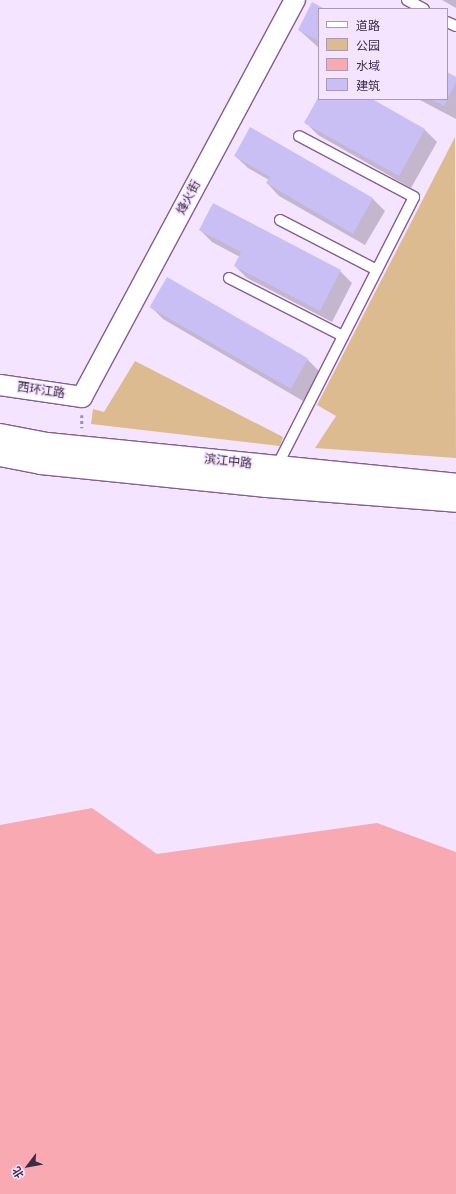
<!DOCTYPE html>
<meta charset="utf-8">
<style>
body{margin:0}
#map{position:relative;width:456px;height:1194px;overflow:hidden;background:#f5e4ff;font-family:"Public Sans","Noto Sans SC",sans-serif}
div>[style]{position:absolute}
.green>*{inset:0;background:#ddbb90}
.water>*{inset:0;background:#f9a9b1}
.shadow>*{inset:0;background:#0003}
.building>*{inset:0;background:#c9bff5;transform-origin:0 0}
.path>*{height:2.5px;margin-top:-1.25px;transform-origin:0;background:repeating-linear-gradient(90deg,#a08faa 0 3px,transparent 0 6px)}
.roads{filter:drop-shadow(1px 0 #835d98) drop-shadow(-1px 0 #835d98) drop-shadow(0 1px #835d98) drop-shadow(0 -1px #835d98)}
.service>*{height:10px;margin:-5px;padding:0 5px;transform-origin:5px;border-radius:5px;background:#fff}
.minor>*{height:20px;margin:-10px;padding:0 10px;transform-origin:10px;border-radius:10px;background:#fff}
.secondary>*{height:22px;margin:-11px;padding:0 11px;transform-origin:11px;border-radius:11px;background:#fff}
span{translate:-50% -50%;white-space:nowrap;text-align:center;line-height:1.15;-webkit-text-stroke:3px #f5e4ff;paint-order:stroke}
.street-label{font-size:12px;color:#3b2b45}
.legend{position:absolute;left:318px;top:8px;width:130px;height:92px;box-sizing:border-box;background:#f5e4ff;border:1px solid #ab9ab5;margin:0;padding:5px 7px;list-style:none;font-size:12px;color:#3b2b45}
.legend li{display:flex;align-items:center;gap:8px;height:20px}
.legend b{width:20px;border:1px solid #ab9ab5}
.north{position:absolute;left:8px;top:1146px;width:40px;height:40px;-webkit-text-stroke:3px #f5e4ff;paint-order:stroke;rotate:238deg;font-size:11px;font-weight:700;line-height:16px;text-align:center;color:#3b2b45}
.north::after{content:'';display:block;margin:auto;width:14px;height:18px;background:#3b2b45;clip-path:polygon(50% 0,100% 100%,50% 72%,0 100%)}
</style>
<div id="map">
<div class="green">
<i style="clip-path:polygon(455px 137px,456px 458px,315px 448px,336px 416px,317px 405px)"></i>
<i style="clip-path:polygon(135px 361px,283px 437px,280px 446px,91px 424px,93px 409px,104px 412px)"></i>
</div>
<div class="water">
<i style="clip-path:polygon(92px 808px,157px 854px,377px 823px,456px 852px,456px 1194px,0 1194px,0 825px)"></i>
</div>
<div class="shadow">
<i style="clip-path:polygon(442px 0,456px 0,456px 8px)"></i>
<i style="clip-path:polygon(313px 4px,323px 9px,319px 9px,319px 48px,299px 30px)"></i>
<i style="clip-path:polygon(447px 73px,456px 78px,456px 119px,418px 99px,447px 99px)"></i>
<i style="clip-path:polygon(319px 98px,370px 99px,425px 130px,437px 142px,411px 188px,318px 135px,305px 122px)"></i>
<i style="clip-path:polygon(251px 129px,373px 199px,385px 211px,365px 245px,279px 196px,267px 183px,269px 180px,248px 168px,235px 156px)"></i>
<i style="clip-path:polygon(200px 230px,340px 271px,352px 283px,332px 322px,247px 278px,235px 266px,240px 257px,212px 242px)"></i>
<i style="clip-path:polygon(167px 278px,308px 360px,320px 372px,303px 401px,163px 319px,151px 307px)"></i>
</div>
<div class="building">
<i style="clip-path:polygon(312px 2px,325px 9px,319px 9px,319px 41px,298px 30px)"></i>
<i style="clip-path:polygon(447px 72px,456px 77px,456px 82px,444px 106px,431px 99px,447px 99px)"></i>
<i style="clip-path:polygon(319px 96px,319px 99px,372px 99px,425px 129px,399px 176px,304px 123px)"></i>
<i style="clip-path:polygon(250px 127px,373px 198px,353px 234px,266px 183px,270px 177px,234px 156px)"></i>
<i style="clip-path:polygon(213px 203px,341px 270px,320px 311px,234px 266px,241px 252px,199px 230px)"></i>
<i style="left:167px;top:277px;width:163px;height:35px;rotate:30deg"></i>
</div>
<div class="path">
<i style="left:82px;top:415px;width:13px;rotate:90deg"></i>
</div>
<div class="roads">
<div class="service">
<i style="left:407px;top:0;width:19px;rotate:28deg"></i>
<i style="left:447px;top:22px;width:10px;rotate:24deg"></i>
<i style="left:280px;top:220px;width:109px;rotate:27.3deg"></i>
<i style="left:229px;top:278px;width:128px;rotate:27deg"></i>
<i style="left:276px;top:468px;width:304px;rotate:-63deg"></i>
<i style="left:414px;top:197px;width:130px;rotate:-152.1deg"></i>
</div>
<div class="minor">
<i style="left:0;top:385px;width:83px;rotate:8.3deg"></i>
<i style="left:82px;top:397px;width:451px;rotate:-61.8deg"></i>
</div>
<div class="secondary">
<i style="left:0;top:435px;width:48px;rotate:10.8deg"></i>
<i style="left:47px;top:444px;width:411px;rotate:5.7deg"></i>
<i style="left:0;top:455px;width:42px;rotate:11deg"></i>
<i style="left:41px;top:463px;width:227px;rotate:5.8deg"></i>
<i style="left:267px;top:486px;width:190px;rotate:4.5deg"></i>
</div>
</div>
<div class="street-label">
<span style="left:189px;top:198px;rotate:-62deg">烽火街</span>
<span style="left:41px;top:391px;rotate:8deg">西环江路</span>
<span style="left:228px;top:462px;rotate:6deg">滨江中路</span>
</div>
<ul class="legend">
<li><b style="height:5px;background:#fff"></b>道路</li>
<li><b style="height:11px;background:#ddbb90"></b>公园</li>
<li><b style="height:11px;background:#f9a9b1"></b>水域</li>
<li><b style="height:11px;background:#c9bff5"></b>建筑</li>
</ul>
<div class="north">北</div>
</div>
